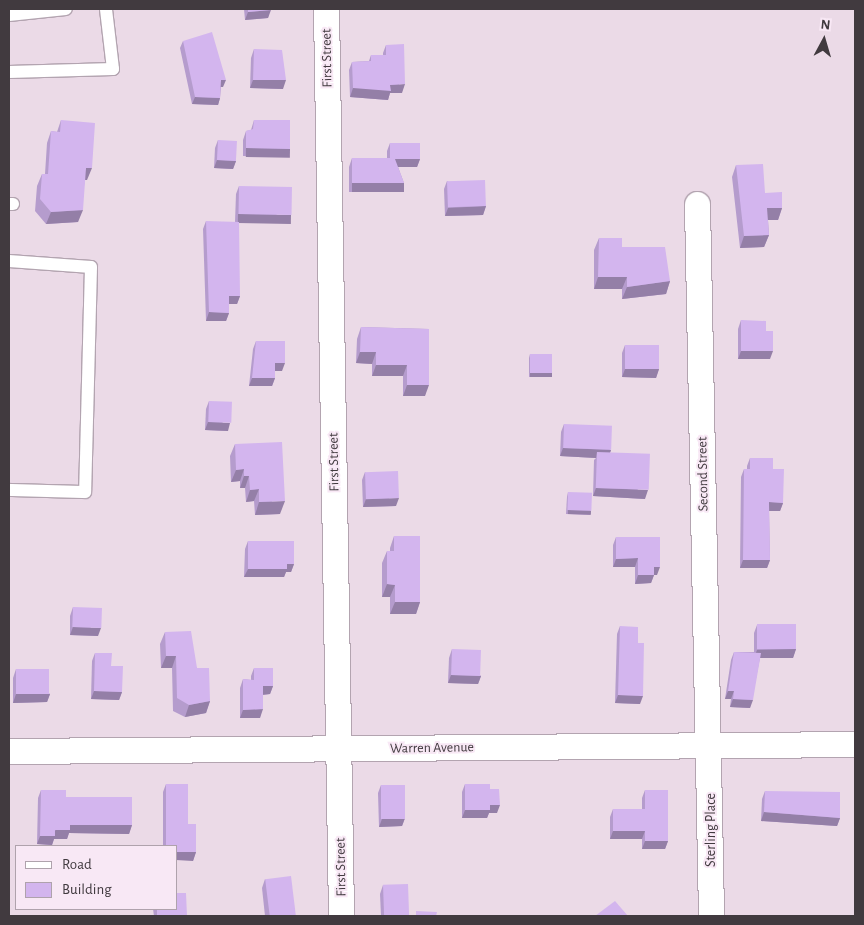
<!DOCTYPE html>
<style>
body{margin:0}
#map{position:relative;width:864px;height:925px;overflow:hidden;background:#ebdae7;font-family:"Alegreya Sans",sans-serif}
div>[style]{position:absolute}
.roads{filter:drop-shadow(1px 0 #b3a4b0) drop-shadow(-1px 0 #b3a4b0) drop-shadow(0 1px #b3a4b0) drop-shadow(0 -1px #b3a4b0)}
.lane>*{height:12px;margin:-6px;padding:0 6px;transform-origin:6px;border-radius:6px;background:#fff}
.street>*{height:25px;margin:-12.5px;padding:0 12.5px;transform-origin:12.5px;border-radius:12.5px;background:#fff}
.wall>*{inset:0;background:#b59ccd}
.shaded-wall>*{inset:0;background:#947fa7;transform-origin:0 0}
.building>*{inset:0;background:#d3b5ee;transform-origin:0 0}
span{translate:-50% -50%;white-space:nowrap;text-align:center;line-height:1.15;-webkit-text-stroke:4px #f8e8f5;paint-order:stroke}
.street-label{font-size:14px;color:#413a3f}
.frame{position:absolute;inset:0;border:10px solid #413a3f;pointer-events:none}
.legend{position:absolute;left:15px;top:845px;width:162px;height:65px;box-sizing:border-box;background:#f8e8f5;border:1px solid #afa2ac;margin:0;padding:6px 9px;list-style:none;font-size:15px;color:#413a3f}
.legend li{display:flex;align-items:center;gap:10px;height:25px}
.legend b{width:25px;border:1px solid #afa2ac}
.north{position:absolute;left:799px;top:15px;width:50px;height:50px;-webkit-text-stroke:4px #f8e8f5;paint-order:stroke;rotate:6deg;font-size:14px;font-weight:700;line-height:20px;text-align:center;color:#413a3f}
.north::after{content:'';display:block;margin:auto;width:18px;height:22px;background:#413a3f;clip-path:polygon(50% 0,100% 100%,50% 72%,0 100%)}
</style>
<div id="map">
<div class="roads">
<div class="lane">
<i style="left:9px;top:15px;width:57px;rotate:-6deg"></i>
<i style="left:9px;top:72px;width:104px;rotate:-1.7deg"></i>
<i style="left:113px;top:69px;width:60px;rotate:-96.7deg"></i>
<i style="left:9px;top:204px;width:4px"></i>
<i style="left:9px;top:261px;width:82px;rotate:4.2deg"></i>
<i style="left:91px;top:267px;width:225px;rotate:91.5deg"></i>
<i style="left:85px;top:492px;width:76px;rotate:-178.5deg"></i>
</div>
<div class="street">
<i style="left:326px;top:9px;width:907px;rotate:89.05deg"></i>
<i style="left:697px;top:204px;width:712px;rotate:88.87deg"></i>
<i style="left:9px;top:751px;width:846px;rotate:-0.47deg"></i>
</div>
</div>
<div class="wall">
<i style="clip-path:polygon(244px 9px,270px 9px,268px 18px,245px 20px)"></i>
<i style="clip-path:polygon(183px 41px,223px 87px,221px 87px,220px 98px,218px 105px,192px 104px,180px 48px)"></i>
<i style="clip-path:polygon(386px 45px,402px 93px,390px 93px,388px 100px,350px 97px,349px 70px,352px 62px,369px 61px,371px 55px,383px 55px,383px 53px)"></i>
<i style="clip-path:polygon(254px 49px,283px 89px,250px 88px,251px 58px)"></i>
<i style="clip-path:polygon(61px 120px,87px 180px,85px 180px,78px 222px,46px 224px,35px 211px,37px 186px,42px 174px,45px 174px,47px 143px,51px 131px,57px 132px)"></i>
<i style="clip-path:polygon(254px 120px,290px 149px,287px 157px,243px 156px,243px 140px,246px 131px,251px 130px)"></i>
<i style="clip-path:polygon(218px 140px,236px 161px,233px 169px,214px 168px,215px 148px)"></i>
<i style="clip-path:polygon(390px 143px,420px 159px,417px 167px,398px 167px,404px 183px,401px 192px,349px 192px,349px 167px,352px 158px,387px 158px,387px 151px)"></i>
<i style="clip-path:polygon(736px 165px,765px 193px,782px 208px,778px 220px,768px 220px,769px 235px,764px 247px,740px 248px,732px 177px)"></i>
<i style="clip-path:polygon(447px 181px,486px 206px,483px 215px,445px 216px,444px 189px)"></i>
<i style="clip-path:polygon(239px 186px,288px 223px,235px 222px,236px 194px)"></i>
<i style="clip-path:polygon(206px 221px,240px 296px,237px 304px,229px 304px,229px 313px,226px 321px,206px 321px,203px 229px)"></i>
<i style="clip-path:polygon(599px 238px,622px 247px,670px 281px,666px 294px,622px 299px,622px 289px,594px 289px,594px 250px)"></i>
<i style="clip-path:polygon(741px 320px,766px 331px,770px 359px,738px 359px,738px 329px)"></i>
<i style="clip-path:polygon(361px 327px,429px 329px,425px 396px,403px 396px,403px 376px,372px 376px,372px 364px,356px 363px,357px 339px)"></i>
<i style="clip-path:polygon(256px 341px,282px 371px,275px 371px,275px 378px,272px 386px,249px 386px,253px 349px)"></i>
<i style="clip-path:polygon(625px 345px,659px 369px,656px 378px,622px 377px,622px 353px)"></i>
<i style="clip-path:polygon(530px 354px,551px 377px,529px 377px,529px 358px)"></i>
<i style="clip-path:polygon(209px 401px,228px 431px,205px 430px,206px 409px)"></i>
<i style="clip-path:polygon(564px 424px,611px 450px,610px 453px,645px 499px,593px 496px,594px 460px,596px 458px,560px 456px,561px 432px)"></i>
<i style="clip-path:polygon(235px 444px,280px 514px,255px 515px,254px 501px,246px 502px,245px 488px,240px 488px,240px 481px,231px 482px,230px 456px)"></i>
<i style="clip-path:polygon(750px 458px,773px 469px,783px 503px,780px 511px,769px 511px,770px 560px,767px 568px,740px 568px,741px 477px,744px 469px,747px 469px,747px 466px)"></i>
<i style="clip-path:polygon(365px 472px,396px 506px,363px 507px,362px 480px)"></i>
<i style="clip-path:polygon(568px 492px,591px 511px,590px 515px,566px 514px,567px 497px)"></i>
<i style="clip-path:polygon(394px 536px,420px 602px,416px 614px,390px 614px,390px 597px,382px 597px,382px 563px,387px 551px,390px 551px,390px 548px)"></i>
<i style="clip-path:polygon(616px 537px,657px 575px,654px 575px,651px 583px,635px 584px,635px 567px,613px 567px,613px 545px)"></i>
<i style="clip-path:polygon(248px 541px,294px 564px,291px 572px,286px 572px,284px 577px,244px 577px,245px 549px)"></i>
<i style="clip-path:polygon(73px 607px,98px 636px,70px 635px,70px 616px)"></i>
<i style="clip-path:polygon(757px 625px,796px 649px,793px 658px,760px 658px,750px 708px,730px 707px,731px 699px,725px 699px,731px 660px,734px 652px,754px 652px,754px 633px)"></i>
<i style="clip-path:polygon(620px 626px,638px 643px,640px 704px,615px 703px,617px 634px)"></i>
<i style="clip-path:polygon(165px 632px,197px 668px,210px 701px,206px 713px,185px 717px,173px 711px,172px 668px,161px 668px,160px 644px)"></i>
<i style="clip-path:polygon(452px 649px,481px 676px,478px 684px,448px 683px,449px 658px)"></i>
<i style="clip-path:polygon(95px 653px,111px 666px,122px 692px,119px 700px,91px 699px,92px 661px)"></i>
<i style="clip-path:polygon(254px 668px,273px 686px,270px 694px,263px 695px,260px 718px,240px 718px,240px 688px,243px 679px,251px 680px,251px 676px)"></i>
<i style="clip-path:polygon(16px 669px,50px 694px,47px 702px,13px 703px,13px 678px)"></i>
<i style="clip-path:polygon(166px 784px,188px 824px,196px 852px,193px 861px,176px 846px,163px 846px,163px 792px)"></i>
<i style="clip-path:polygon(465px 784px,490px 789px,497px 813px,489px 813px,487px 818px,462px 818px,462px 792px)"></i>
<i style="clip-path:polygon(381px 785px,405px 818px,402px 826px,379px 827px,378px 793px)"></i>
<i style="clip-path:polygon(41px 790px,66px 797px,132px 825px,129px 834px,69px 833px,67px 839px,54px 839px,52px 845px,37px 844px,38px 798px)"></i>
<i style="clip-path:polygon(645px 790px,668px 841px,665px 849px,642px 849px,642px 839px,610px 839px,610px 817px,613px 809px,642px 809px,642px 798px)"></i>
<i style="clip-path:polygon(765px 791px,840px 818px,837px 826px,761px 821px,762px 799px)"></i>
<i style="clip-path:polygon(265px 879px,296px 916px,265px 916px,262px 888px)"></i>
<i style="clip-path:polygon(383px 885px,409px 916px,381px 916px,380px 894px)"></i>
<i style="clip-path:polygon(153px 909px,176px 909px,187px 916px,154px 916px)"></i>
</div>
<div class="shaded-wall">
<i style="clip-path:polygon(271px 10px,268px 18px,245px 20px,248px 12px)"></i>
<i style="clip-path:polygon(221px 80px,226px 80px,223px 87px,218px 87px)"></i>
<i style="clip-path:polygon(253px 80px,286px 80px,283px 89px,250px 88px)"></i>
<i style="clip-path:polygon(405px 84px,402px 93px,390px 93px,388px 100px,350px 97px,353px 88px,390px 85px)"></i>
<i style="clip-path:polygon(195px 97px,220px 98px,218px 105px,192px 104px)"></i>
<i style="left:246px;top:148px;width:44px;height:9px;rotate:1deg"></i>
<i style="clip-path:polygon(395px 159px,420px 159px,417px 167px,392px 167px)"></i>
<i style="clip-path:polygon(217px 160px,236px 161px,233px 169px,214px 168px)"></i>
<i style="clip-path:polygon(86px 168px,92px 168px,87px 180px,81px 180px)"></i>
<i style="left:352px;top:183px;width:52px;height:9px"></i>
<i style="clip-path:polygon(486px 206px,483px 215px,445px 216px,448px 208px)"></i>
<i style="clip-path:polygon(767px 208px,782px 208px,778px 220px,763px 220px)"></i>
<i style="clip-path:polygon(83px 210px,78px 222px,46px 224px,51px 212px)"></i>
<i style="left:238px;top:214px;width:53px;height:9px;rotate:1deg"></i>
<i style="clip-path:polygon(769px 235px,764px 247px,740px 248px,744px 236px)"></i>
<i style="clip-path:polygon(598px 277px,627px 277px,622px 289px,594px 289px)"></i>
<i style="clip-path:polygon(670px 281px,666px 294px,622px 299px,627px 287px)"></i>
<i style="clip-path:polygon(229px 296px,240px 296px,237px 304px,226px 304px)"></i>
<i style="clip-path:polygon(209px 312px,229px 313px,226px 321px,206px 321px)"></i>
<i style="clip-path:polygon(741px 351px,773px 351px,770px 359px,738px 359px)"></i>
<i style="clip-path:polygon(360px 352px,376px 352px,372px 364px,356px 363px)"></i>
<i style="clip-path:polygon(275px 363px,285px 363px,282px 371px,272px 371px)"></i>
<i style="clip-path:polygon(376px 365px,407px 365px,403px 376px,372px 376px)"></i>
<i style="clip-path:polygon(625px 369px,659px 369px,656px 378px,622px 377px)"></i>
<i style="left:530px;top:373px;width:22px;height:4px"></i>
<i style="clip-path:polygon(252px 378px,275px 378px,272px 386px,249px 386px)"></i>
<i style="clip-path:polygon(407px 385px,429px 385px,425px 396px,403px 396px)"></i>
<i style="clip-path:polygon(208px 422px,230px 423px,228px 431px,205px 430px)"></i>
<i style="clip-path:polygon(563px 448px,611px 450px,608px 458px,597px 452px,596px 458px,560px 456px)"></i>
<i style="clip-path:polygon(244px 469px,240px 481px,231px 482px,236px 470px)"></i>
<i style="clip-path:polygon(244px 476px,249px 476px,245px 488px,240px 488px)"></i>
<i style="clip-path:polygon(596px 488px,648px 490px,645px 499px,593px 496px)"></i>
<i style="clip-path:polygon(259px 489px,254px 501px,246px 502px,250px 490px)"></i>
<i style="clip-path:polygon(399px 498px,396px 506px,363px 507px,366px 499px)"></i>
<i style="clip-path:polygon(285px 501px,280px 514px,255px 515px,259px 502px)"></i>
<i style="clip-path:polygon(769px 502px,783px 503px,780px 511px,766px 511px)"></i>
<i style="left:568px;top:510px;width:23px;height:4px;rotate:2deg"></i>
<i style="clip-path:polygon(638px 558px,635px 567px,613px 567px,616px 559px)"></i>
<i style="clip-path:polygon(743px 560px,770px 560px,767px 568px,740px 568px)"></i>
<i style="clip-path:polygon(287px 564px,294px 564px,291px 572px,286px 572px,284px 577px,244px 577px,248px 569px)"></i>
<i style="clip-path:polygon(654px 567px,660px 567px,657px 575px,651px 575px)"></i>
<i style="clip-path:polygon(638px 575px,654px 575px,651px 583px,635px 584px)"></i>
<i style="clip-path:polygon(387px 584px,395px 585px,390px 597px,382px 597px)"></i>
<i style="clip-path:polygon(395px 602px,420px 602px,416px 614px,390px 614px)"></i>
<i style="clip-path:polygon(73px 627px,101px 628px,98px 636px,70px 635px)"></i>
<i style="clip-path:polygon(796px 649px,793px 658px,754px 658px,757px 650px)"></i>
<i style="clip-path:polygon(166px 656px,176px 656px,172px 668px,161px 668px)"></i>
<i style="clip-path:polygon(451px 675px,481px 676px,478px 684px,448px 683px)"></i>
<i style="clip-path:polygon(263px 686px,273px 686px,270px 694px,260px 695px)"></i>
<i style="clip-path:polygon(94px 691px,122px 692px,119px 700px,91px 699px)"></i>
<i style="clip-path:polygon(728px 691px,734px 691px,731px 699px,725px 699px)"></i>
<i style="clip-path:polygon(16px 694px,50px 694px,47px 702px,13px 703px)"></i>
<i style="clip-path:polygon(618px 695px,643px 696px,640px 704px,615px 703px)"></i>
<i style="clip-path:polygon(733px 699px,753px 700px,750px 708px,730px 707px)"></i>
<i style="clip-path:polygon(210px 701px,206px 713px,185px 717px,189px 705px)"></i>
<i style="clip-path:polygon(263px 709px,260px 718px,240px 718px,243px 710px)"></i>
<i style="clip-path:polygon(490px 805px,500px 805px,497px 813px,489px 813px,487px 818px,462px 818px,465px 810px)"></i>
<i style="clip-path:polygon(764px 812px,840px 818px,837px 826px,761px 821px)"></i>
<i style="clip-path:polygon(405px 818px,402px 826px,379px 827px,382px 819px)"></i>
<i style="clip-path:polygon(70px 825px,132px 825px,129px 834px,69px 833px,67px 839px,54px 839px,52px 845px,37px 844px,40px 836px)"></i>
<i style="clip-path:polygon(613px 831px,645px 831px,642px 839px,610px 839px)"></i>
<i style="clip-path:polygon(645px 841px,668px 841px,665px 849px,642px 849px)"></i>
<i style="clip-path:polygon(176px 852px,196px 852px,193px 861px,176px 860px)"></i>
<i style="clip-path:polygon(409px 915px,409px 916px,385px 916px)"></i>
</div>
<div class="building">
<i style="clip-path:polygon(248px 9px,270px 9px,271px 10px,248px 12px)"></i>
<i style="clip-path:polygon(212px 32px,226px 80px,221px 80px,220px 98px,195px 97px,183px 41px)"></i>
<i style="clip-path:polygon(404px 44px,405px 84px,390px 85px,391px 91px,353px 88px,352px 62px,371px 61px,371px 55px,386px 55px,386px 45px)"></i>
<i style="clip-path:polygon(254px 49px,282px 50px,286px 80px,253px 80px)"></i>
<i style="clip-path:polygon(61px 120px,95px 123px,92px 168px,86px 168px,83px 210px,51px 212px,40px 199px,42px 174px,48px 174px,51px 131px,60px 132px)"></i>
<i style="clip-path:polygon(254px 120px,290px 120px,290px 149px,246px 148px,246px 131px,253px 129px)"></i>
<i style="left:218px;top:140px;width:19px;height:20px;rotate:3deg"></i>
<i style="clip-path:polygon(390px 143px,420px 143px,420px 159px,395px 159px,404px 183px,352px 183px,352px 158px,390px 158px)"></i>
<i style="clip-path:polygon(763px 164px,765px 193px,782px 192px,782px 208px,767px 208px,769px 235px,744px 236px,736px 165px)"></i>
<i style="left:485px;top:180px;width:26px;height:38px;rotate:88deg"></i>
<i style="left:239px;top:186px;width:53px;height:28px;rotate:1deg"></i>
<i style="clip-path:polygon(206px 221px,239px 222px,240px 296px,229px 296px,229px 313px,209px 312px)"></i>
<i style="clip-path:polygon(599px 238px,622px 238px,622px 247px,665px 247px,670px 281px,627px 287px,627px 277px,598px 277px)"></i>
<i style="clip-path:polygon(741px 320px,766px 321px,766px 331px,773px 331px,773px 351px,741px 351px)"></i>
<i style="clip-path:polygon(361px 327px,429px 329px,429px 385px,407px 385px,407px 365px,376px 365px,376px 352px,360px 352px)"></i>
<i style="clip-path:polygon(256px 341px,285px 341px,285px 363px,275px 363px,275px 378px,252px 378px)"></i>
<i style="left:625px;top:345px;width:34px;height:24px"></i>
<i style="left:530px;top:354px;width:22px;height:19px"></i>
<i style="left:209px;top:401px;width:23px;height:21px;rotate:2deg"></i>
<i style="left:564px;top:424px;width:48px;height:24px;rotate:2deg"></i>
<i style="clip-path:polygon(282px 442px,285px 501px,259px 502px,259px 489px,250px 490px,249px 476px,244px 476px,244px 469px,236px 470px,235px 444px)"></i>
<i style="left:597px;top:452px;width:53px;height:36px;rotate:2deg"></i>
<i style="clip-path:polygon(750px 458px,773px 458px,773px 469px,784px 469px,783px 503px,769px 502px,770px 560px,743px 560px,744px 469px,750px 469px)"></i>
<i style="left:398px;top:471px;width:27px;height:33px;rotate:88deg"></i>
<i style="left:568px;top:492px;width:24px;height:18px;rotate:2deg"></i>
<i style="clip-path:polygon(394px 536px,420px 536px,420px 602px,395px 602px,395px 585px,387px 584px,387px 551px,394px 551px)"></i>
<i style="clip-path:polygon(616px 537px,660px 537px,660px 567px,654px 567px,654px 575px,638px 575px,638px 558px,616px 559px)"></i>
<i style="clip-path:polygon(248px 541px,294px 541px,294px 564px,287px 564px,287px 569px,248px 569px)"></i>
<i style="left:73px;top:607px;width:29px;height:20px;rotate:2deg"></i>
<i style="left:796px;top:624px;width:25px;height:39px;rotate:90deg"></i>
<i style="clip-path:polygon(620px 626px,638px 627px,638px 643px,644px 643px,643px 696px,618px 695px)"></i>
<i style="clip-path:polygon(191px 631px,197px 668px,209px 668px,210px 701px,189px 705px,177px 698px,176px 656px,166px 656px,165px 632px)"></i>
<i style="left:452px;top:649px;width:29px;height:26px;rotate:2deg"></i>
<i style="clip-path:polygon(734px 652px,761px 653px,753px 700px,733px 699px,734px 691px,728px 691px)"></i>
<i style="clip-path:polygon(95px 653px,112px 653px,111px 666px,123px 666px,122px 692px,94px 691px)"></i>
<i style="clip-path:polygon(254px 668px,273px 668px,273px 686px,263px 686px,263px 709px,243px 710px,243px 679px,254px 680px)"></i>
<i style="left:16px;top:669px;width:33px;height:25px"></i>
<i style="clip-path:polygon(166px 784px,188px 784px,188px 824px,196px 824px,196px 852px,176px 852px,176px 846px,166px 846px)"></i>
<i style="clip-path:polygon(465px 784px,490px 784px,490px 789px,499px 789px,500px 805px,490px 805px,490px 810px,465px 810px)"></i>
<i style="left:381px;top:785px;width:24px;height:34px"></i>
<i style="clip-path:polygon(41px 790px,66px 790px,66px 797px,132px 797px,132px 825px,70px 825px,70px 830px,55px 830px,55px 836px,40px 836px)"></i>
<i style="clip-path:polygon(645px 790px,668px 790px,668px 841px,645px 841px,645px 831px,613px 831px,613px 809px,645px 809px)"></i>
<i style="clip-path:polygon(765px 791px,840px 792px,840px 818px,764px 812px)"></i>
<i style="left:291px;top:876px;width:40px;height:26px;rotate:83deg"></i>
<i style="left:408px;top:884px;width:31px;height:25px;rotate:88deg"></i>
<i style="clip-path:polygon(176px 893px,186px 893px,187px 916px,157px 916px,157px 909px,176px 909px)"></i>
<i style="clip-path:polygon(615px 901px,628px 916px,595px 916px)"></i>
<i style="clip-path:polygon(416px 911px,437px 912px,436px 916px,416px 916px)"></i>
</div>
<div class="street-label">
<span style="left:327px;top:58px;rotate:-91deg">First Street</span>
<span style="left:334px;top:462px;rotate:-91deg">First Street</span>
<span style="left:703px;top:474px;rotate:-91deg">Second Street</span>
<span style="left:432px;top:748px;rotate:-1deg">Warren Avenue</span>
<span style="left:711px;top:830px;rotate:-90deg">Sterling Place</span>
<span style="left:341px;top:867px;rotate:-91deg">First Street</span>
</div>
<div class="frame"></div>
<ul class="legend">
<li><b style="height:6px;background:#fff"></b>Road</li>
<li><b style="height:14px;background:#d3b5ee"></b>Building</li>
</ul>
<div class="north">N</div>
</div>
